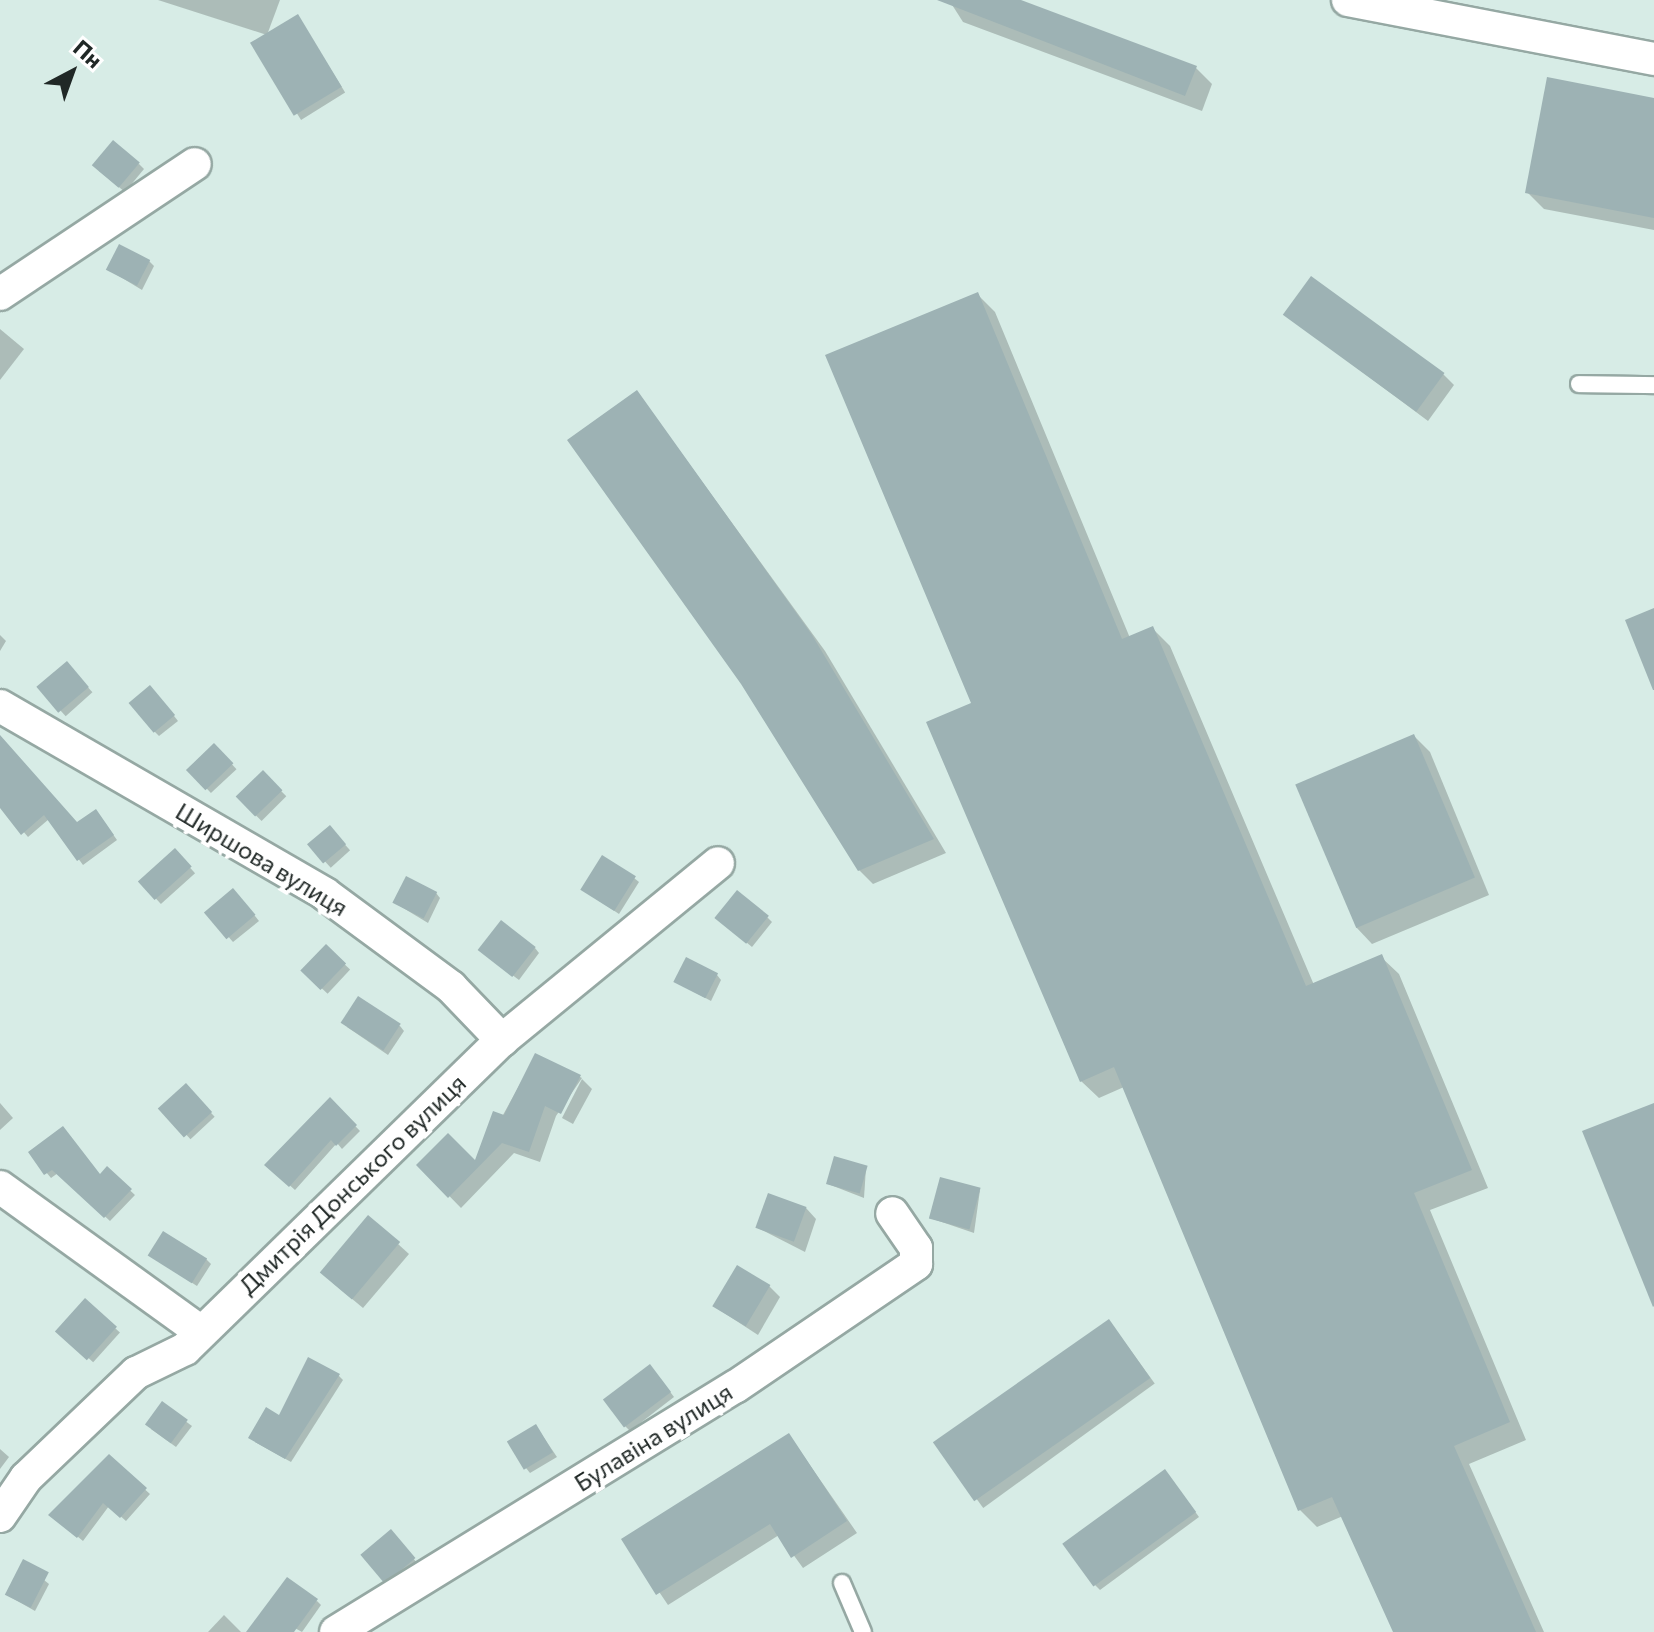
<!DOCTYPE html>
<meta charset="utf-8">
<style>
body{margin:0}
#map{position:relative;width:1654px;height:1632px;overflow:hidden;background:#d7ece6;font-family:Commissioner,sans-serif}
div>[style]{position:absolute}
.shadow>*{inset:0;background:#0003;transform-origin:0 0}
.building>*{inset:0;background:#9db2b4;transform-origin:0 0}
.roads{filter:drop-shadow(2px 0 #95a8a3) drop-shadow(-2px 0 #95a8a3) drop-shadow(0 2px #95a8a3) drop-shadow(0 -2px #95a8a3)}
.lane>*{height:16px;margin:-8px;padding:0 8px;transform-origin:8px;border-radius:8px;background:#fff}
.street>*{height:32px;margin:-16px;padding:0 16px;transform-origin:16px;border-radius:16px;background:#fff}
span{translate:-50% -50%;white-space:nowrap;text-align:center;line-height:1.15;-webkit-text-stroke:8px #fff;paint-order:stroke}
.street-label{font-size:24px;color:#202826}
.north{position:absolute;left:32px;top:32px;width:80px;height:80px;-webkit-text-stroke:6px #fff;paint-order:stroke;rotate:41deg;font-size:22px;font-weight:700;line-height:32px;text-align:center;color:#202826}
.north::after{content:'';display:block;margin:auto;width:28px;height:36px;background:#202826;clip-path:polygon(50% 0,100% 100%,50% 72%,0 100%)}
</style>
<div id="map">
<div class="shadow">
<i style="clip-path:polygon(158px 0,280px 0,267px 35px)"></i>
<i style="clip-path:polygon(949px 0,1015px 0,1195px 67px,1212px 84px,1202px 111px,963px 22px)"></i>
<i style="left:298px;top:17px;width:89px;height:52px;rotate:58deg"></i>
<i style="clip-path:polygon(1654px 100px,1654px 230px,1544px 209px,1527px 192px)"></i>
<i style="clip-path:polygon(139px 164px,144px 169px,125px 192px,99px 171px)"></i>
<i style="clip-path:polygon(149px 261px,154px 266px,142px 290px,109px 270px)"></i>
<i style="clip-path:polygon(977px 294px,995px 312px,1130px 638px,1152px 628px,1170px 646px,1314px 985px,1381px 957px,1399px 974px,1488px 1188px,1430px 1210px,1526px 1440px,1469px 1464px,1544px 1632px,1395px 1632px,1343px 1516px,1317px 1527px,1300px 1510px,1124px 1087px,1099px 1098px,1081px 1081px,973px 704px)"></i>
<i style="clip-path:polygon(1286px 315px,1443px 374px,1454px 385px,1428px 421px)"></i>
<i style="clip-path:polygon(0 329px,24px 349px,0 380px)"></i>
<i style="clip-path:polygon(637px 392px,825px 651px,946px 853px,873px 884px,859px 870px)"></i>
<i style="clip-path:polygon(0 635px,6px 641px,0 651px)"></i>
<i style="left:67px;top:664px;width:38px;height:36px;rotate:48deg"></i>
<i style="clip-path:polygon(155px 692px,178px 721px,159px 736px,154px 731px)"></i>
<i style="clip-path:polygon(1414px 736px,1430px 752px,1489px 895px,1372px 944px,1356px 927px)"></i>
<i style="left:214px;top:745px;width:33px;height:35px;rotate:47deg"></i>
<i style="clip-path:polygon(0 761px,77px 825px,100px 816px,117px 840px,83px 865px,49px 819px,28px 837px,0 804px)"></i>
<i style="left:263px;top:773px;width:33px;height:35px;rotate:45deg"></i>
<i style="left:330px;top:828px;width:30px;height:26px;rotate:48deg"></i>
<i style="left:175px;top:851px;width:30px;height:46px;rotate:48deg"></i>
<i style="clip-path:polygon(634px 878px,639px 882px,619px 914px,583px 890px)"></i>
<i style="clip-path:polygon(436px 893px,440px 898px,428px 923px,395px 903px)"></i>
<i style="clip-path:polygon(238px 895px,259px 921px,233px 942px,207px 912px)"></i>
<i style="clip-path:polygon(767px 917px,772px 922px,752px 947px,722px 922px)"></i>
<i style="left:326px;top:947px;width:33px;height:33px;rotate:43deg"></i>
<i style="clip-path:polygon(535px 948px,539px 953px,519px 980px,486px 955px)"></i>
<i style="clip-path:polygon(717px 975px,721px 980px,711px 1001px,676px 982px)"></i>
<i style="clip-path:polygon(400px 1026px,404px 1031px,388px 1055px,347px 1027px)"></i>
<i style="clip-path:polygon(536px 1055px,582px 1078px,556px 1116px,540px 1162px,514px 1153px,461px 1208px,419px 1165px,476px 1164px)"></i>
<i style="clip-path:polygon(582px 1079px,592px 1089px,573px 1124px,562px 1118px)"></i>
<i style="left:186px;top:1086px;width:42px;height:33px;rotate:47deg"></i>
<i style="clip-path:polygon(330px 1100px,360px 1131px,342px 1149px,337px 1143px,295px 1190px,267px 1165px)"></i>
<i style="clip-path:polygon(0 1103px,13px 1118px,0 1130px)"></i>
<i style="clip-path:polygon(30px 1153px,100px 1176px,107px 1169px,135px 1195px,110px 1221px,58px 1173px,51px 1178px)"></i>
<i style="clip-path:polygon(866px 1168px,864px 1198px,828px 1184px)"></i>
<i style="clip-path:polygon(980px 1190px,974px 1233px,930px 1218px)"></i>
<i style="clip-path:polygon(806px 1208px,816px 1219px,805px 1252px,758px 1228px)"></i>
<i style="clip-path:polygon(398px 1244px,409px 1254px,363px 1308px,333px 1283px)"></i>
<i style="clip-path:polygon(150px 1256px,206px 1259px,211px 1264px,197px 1286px)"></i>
<i style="clip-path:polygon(769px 1286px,780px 1297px,758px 1335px,715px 1307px)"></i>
<i style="left:85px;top:1301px;width:47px;height:40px;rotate:42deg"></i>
<i style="left:1113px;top:1326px;width:71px;height:212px;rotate:54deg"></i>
<i style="clip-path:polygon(655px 1372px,674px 1397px,630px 1431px,625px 1426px)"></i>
<i style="clip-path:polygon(338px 1375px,343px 1380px,291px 1462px,255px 1442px)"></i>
<i style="clip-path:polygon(162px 1404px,192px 1426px,176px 1447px,151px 1429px)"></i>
<i style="clip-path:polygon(536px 1426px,557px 1457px,530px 1473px,526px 1468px)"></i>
<i style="clip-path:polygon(789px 1435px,857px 1533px,803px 1568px,779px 1535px,668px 1605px,624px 1540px)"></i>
<i style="clip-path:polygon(0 1449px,9px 1457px,0 1469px)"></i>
<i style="clip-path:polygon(109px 1457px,150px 1494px,126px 1521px,109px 1506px,83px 1541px,50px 1514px)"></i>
<i style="clip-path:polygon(1169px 1476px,1199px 1517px,1100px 1590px,1095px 1585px)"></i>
<i style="clip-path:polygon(395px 1537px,418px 1564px,389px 1585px,384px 1580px)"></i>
<i style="clip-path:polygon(44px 1580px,49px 1584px,35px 1611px,7px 1595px)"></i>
<i style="clip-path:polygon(317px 1601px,321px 1605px,302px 1632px,270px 1614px)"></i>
<i style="clip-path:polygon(224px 1615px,241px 1632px,208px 1632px)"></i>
</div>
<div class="building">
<i style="clip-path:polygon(937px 0,1021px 0,1197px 66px,1185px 96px)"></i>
<i style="left:298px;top:14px;width:85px;height:56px;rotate:59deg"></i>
<i style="clip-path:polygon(1547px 77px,1654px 98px,1654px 218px,1525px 193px)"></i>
<i style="left:113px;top:140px;width:35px;height:33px;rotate:40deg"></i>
<i style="left:119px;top:244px;width:35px;height:29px;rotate:27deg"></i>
<i style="left:1311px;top:276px;width:165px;height:48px;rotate:36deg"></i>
<i style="clip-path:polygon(978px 292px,1122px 639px,1153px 626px,1306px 986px,1382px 954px,1472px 1170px,1414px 1193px,1510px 1422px,1454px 1446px,1536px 1632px,1393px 1632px,1332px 1497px,1298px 1511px,1114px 1067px,1080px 1082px,926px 722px,971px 703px,825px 355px)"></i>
<i style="clip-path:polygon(637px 390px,812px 635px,934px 839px,858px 871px,741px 684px,567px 440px)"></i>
<i style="clip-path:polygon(1654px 608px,1654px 690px,1653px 690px,1625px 620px)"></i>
<i style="left:67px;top:661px;width:34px;height:40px;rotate:50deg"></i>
<i style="left:150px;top:685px;width:39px;height:28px;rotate:50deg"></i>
<i style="left:1414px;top:734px;width:156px;height:129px;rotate:67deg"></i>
<i style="clip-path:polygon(0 735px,77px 822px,96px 809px,114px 835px,77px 861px,44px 815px,21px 835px,0 808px)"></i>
<i style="left:214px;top:743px;width:28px;height:39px;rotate:46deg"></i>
<i style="left:263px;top:770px;width:28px;height:38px;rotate:46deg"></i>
<i style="left:330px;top:825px;width:25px;height:30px;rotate:50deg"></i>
<i style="left:175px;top:848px;width:25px;height:50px;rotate:48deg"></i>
<i style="left:602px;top:855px;width:40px;height:41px;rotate:32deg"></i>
<i style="left:406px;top:876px;width:35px;height:30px;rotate:27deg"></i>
<i style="left:233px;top:888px;width:35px;height:38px;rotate:50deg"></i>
<i style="left:737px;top:890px;width:41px;height:36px;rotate:39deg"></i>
<i style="left:501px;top:920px;width:44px;height:38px;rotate:38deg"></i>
<i style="left:326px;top:944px;width:28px;height:37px;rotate:44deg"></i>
<i style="left:686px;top:957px;width:36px;height:28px;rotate:27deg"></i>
<i style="left:358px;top:996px;width:51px;height:32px;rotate:33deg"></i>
<i style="clip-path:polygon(535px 1053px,581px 1075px,561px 1114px,545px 1106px,529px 1152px,502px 1143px,448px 1198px,416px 1165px,448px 1133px,475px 1160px,493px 1111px,504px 1115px)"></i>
<i style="left:186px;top:1083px;width:39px;height:38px;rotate:48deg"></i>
<i style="clip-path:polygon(330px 1097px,357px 1125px,336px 1146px,331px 1140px,289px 1187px,264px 1165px)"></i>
<i style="clip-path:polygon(1654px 1103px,1654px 1306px,1653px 1307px,1582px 1131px)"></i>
<i style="clip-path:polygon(63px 1126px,100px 1174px,107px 1166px,132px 1189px,104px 1218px,52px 1170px,44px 1175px,28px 1152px)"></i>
<i style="left:834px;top:1156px;width:35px;height:29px;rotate:16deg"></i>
<i style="left:940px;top:1177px;width:42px;height:43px;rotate:15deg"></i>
<i style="left:768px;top:1193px;width:41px;height:37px;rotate:20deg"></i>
<i style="left:368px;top:1215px;width:42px;height:75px;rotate:40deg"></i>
<i style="left:163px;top:1231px;width:52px;height:29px;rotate:32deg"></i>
<i style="left:737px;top:1265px;width:39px;height:48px;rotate:31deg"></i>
<i style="left:85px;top:1298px;width:43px;height:45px;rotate:42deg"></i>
<i style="left:1109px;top:1319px;width:72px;height:215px;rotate:55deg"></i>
<i style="clip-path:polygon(308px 1357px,340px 1374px,285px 1459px,248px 1438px,266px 1407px,279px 1415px)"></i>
<i style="left:650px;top:1364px;width:35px;height:59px;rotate:53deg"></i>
<i style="left:162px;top:1401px;width:32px;height:29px;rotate:36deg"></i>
<i style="left:536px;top:1424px;width:33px;height:34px;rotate:59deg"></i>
<i style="clip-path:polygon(789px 1433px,847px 1521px,791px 1558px,770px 1524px,656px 1595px,621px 1539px)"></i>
<i style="clip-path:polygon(109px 1454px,147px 1488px,120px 1518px,103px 1503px,77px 1538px,48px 1515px)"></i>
<i style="left:1165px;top:1469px;width:53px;height:127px;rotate:54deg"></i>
<i style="left:391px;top:1529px;width:38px;height:40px;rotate:50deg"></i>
<i style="left:23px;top:1559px;width:29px;height:40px;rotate:27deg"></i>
<i style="clip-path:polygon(287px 1577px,318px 1599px,294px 1632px,246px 1632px)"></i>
</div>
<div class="roads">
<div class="lane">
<i style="left:1579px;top:384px;width:75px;rotate:0.8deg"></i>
<i style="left:842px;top:1583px;width:53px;rotate:66.8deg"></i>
</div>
<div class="street">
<i style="left:1348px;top:0;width:312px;rotate:10.9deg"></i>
<i style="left:0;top:294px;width:234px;rotate:-33.7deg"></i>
<i style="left:0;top:706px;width:375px;rotate:30deg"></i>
<i style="left:325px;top:894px;width:157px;rotate:36.4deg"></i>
<i style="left:451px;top:987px;width:74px;rotate:46.1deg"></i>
<i style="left:0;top:1187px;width:246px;rotate:35.8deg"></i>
<i style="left:0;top:1516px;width:46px;rotate:-55.6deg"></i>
<i style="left:26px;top:1478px;width:152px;rotate:-43.7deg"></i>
<i style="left:136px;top:1373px;width:55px;rotate:-26.1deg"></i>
<i style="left:185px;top:1349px;width:443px;rotate:-44.3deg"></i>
<i style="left:502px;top:1040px;width:279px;rotate:-39.3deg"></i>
<i style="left:336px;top:1632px;width:468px;rotate:-31.6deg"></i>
<i style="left:735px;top:1387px;width:219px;rotate:-34.2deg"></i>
<i style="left:916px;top:1264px;width:16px;rotate:-90deg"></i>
<i style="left:916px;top:1248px;width:42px;rotate:-124.4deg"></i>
</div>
</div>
<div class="street-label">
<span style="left:262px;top:859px;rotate:31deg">Ширшова вулиця</span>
<span style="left:352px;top:1184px;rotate:-44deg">Дмитрія Донського вулиця</span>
<span style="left:653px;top:1437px;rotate:-32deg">Булавіна вулиця</span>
</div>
<div class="north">Пн</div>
</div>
